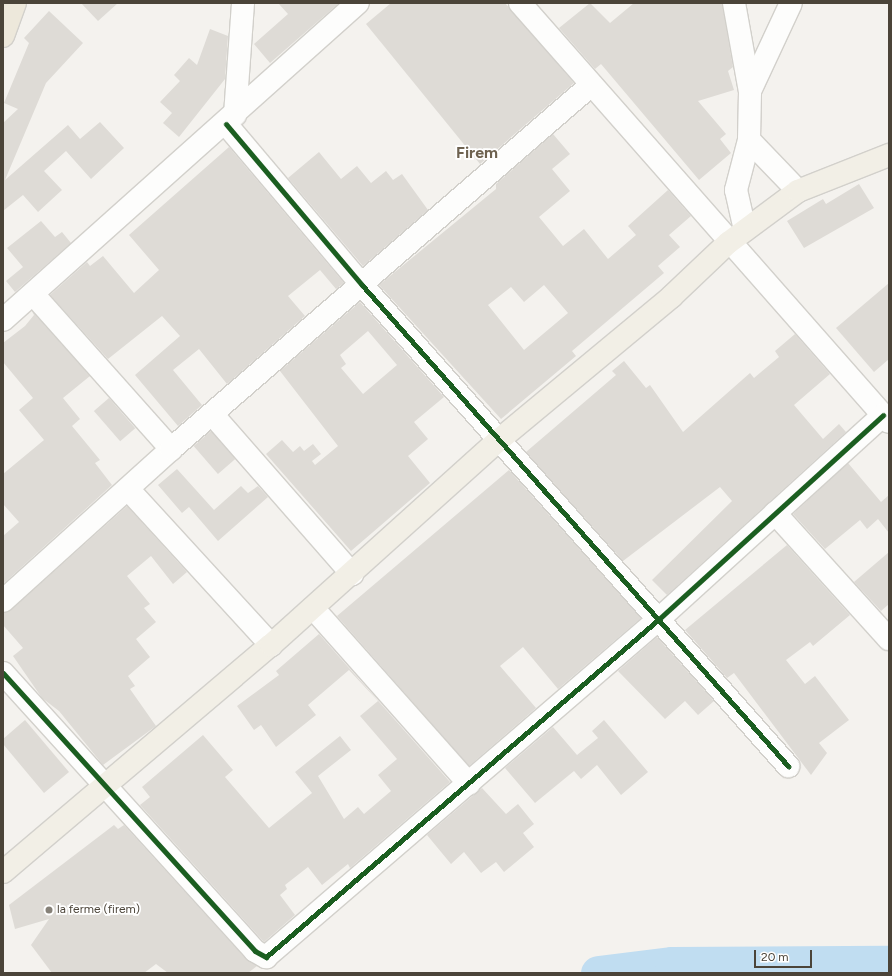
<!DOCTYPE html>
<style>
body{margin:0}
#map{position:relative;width:892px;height:976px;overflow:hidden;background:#f4f2ee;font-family:Figtree,sans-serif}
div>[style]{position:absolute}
.river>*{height:35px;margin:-17.5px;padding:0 17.5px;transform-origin:17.5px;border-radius:17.5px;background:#c0ddf1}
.building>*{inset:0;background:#dedbd6;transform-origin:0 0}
.roads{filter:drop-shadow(1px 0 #d2d0cb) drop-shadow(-1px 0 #d2d0cb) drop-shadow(0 1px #d2d0cb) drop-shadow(0 -1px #d2d0cb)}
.minor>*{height:22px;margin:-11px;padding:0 11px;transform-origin:11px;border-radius:11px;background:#fdfdfc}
.major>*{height:22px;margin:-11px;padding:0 11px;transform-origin:11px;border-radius:11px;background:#f2efe6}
.highway>*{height:22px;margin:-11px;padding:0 11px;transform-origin:11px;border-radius:11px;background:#ede8db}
.cycleway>*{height:5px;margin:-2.5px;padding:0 2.5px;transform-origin:2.5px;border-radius:2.5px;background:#1b5e20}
.dots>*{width:11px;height:11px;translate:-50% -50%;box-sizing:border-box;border:2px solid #fff;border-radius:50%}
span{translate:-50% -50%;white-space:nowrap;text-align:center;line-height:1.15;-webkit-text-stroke:3.5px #fff;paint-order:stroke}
.poi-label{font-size:12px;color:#4b4439}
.left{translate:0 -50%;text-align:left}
.district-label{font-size:16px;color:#6e6250;font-weight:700}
.frame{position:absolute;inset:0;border:4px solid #4b4439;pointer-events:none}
.scale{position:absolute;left:754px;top:950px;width:58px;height:18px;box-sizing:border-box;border:2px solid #4b4439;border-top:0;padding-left:5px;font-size:12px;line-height:14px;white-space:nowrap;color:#4b4439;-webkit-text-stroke:3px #fff;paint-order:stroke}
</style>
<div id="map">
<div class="river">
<i style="left:598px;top:973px;width:75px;rotate:-6.9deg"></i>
<i style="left:672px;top:964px;width:217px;rotate:-0.3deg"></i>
</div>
<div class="building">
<i style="clip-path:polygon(81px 3px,118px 3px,98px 21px)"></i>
<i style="clip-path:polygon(278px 3px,339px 3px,270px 63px,254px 44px,288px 14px)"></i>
<i style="clip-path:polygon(391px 3px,505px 3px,574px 83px,480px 164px,366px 24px)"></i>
<i style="clip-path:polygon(590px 3px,610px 23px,634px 3px,722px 3px,733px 67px,728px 71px,734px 90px,698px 101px,726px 134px,720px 139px,731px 153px,699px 180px,601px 64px,595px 69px,559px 28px)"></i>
<i style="clip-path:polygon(49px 11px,83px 43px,46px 83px,5px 180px,68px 125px,80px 139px,100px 122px,124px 148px,91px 179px,66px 151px,44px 171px,62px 190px,38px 212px,23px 195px,3px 211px,3px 123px,18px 109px,4px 103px,29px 43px,24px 38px)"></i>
<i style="clip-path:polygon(210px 29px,228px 36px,225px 79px,179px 137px,163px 123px,172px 113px,160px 102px,180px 81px,174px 75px,189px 58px,197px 65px)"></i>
<i style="clip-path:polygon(evenodd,553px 134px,570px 154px,552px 169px,570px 191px,539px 217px,563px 246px,584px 229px,608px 259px,636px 235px,628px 226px,668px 190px,691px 216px,669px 235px,680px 247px,658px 266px,664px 273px,572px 351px,576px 356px,501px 419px,379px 285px,496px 189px,496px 184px,553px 134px,544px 285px,568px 313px,524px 350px,488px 305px,511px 287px,524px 302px,544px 285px)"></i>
<i style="clip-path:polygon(229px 147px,344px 283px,336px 289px,320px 270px,288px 296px,305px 316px,227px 384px,199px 349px,173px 370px,202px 405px,178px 426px,135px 375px,180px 336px,162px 316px,108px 359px,50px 295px,87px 262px,90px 266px,103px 256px,134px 293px,159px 270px,129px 235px)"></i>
<i style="clip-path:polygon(319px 152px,341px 179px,357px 166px,371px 183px,386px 171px,393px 180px,402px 174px,428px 210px,363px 266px,288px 178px)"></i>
<i style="clip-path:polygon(859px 184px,874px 208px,804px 248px,787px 221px,823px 199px,826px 204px)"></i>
<i style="clip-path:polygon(41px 221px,55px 237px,62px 232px,71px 243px,15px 292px,6px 281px,23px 267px,7px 248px)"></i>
<i style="clip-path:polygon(889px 283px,889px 359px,874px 372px,836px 328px)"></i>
<i style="clip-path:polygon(evenodd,360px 302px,444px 397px,414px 422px,428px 439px,408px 456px,430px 483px,351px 551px,266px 454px,282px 440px,293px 452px,300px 446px,304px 451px,313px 444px,321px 454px,312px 461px,315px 465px,338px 446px,280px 371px,360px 302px,368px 331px,397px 365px,363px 394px,341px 368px,346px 364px,340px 355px,368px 331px)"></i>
<i style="clip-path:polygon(32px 311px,90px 376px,63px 398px,80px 419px,72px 426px,100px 460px,95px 463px,112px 485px,3px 584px,3px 536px,19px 522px,3px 504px,3px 474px,44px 440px,19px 410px,33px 398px,3px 362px,3px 343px,25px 326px,34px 315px)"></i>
<i style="clip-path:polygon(795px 334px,830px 374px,794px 405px,823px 439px,839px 424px,846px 432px,667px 595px,652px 580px,732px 501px,720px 487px,623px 561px,526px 452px,616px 375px,612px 371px,624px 361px,646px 388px,650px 385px,683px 432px,750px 373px,754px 378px,779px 357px,775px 351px)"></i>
<i style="left:109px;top:398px;width:40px;height:20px;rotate:49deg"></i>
<i style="left:211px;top:431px;width:37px;height:23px;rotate:49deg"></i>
<i style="clip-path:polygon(848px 463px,881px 502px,889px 495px,889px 533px,878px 519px,867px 529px,860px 520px,825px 549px,793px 514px)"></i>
<i style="clip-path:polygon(177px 469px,214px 510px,241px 486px,248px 493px,258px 486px,268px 497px,218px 541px,189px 507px,182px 513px,158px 485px)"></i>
<i style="clip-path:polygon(509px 470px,641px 618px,558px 689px,523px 647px,500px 666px,536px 708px,469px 766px,337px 616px)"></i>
<i style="clip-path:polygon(127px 506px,187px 572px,173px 584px,151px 556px,127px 576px,150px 604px,144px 608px,156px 622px,136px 639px,150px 657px,128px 676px,135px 686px,130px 689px,156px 726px,103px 765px,59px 711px,42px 698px,13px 656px,23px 648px,3px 625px,3px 613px,11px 610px)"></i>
<i style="clip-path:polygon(787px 545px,850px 615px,813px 646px,810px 642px,786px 660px,805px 684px,815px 676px,849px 720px,819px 743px,827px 753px,811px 775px,734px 673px,727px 678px,685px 630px)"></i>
<i style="clip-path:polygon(889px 552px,889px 604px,881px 611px,854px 582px)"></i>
<i style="clip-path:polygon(319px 634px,450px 782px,350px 868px,348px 864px,322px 885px,308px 867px,285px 885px,287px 889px,280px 895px,295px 915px,264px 942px,140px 805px,150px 797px,142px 787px,203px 735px,233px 770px,225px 777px,269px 828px,312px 793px,295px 772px,340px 736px,351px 750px,318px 776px,344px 819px,358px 807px,364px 814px,391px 791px,378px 775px,397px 759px,360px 716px,378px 701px,349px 670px,308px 705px,316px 715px,276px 747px,261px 725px,254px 730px,237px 706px,279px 675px,276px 671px)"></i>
<i style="clip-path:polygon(657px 637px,714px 701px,698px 715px,685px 701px,665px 719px,618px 671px)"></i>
<i style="clip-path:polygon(25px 720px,69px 772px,44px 793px,3px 744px,3px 739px)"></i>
<i style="clip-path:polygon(604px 720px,648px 772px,621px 795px,597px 765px,581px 779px,574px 771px,535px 803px,505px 768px,553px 727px,577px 755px,598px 738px,592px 731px)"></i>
<i style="clip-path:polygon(482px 788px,506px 814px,518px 804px,534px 824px,523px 833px,534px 847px,504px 872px,496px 862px,481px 873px,464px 852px,451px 864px,427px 835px)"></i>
<i style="clip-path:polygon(114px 825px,118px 829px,124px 825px,246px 959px,257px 966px,248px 973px,168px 973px,156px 964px,144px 973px,52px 973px,31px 945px,49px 919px,15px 929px,9px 905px)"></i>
</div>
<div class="roads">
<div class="minor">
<i style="left:520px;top:3px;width:558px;rotate:48.63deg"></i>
<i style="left:734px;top:3px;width:90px;rotate:79.8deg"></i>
<i style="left:750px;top:92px;width:48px;rotate:91.2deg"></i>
<i style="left:749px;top:140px;width:52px;rotate:104.6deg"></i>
<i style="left:736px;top:190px;width:41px;rotate:77.3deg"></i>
<i style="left:750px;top:91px;width:97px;rotate:-65deg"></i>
<i style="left:235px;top:115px;width:112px;rotate:-85.9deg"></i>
<i style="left:226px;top:124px;width:211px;rotate:49.8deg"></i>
<i style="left:362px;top:285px;width:643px;rotate:48.47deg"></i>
<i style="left:749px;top:140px;width:71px;rotate:46.1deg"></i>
<i style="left:33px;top:294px;width:208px;rotate:48.3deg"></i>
<i style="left:3px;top:320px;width:476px;rotate:-41.8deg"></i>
<i style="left:212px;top:414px;width:213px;rotate:48.8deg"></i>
<i style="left:128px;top:489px;width:212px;rotate:47.5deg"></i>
<i style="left:775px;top:513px;width:170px;rotate:47.9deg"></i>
<i style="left:3px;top:601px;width:227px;rotate:-42.1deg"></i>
<i style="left:171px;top:449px;width:556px;rotate:-40.91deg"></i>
<i style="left:313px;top:608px;width:235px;rotate:48.4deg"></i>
<i style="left:3px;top:673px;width:375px;rotate:47.8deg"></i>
<i style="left:255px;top:951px;width:13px;rotate:29deg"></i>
<i style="left:266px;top:957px;width:518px;rotate:-40.7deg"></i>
<i style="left:659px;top:619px;width:303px;rotate:-42.3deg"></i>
</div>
<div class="major">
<i style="left:3px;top:872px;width:351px;rotate:-40.3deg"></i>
<i style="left:271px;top:645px;width:307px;rotate:-42deg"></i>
<i style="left:499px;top:440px;width:224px;rotate:-39.7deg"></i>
<i style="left:671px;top:297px;width:79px;rotate:-43.5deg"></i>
<i style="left:728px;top:243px;width:87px;rotate:-36.6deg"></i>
<i style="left:798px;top:191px;width:98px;rotate:-21.6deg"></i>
</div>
<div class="highway">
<i style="left:3px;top:36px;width:35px;rotate:-70deg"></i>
</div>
</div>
<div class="cycleway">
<i style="left:226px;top:124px;width:211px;rotate:49.8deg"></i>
<i style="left:362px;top:285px;width:643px;rotate:48.47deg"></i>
<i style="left:3px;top:673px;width:375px;rotate:47.8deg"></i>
<i style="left:255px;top:951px;width:13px;rotate:29deg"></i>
<i style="left:266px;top:957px;width:518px;rotate:-40.7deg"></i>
<i style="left:659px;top:619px;width:303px;rotate:-42.3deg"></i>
</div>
<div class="dots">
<i style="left:49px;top:910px;background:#868178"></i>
</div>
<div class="poi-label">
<span class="left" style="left:57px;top:910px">la ferme (firem)</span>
</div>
<div class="district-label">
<span style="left:477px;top:153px">Firem</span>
</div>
<div class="frame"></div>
<div class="scale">20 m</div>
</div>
